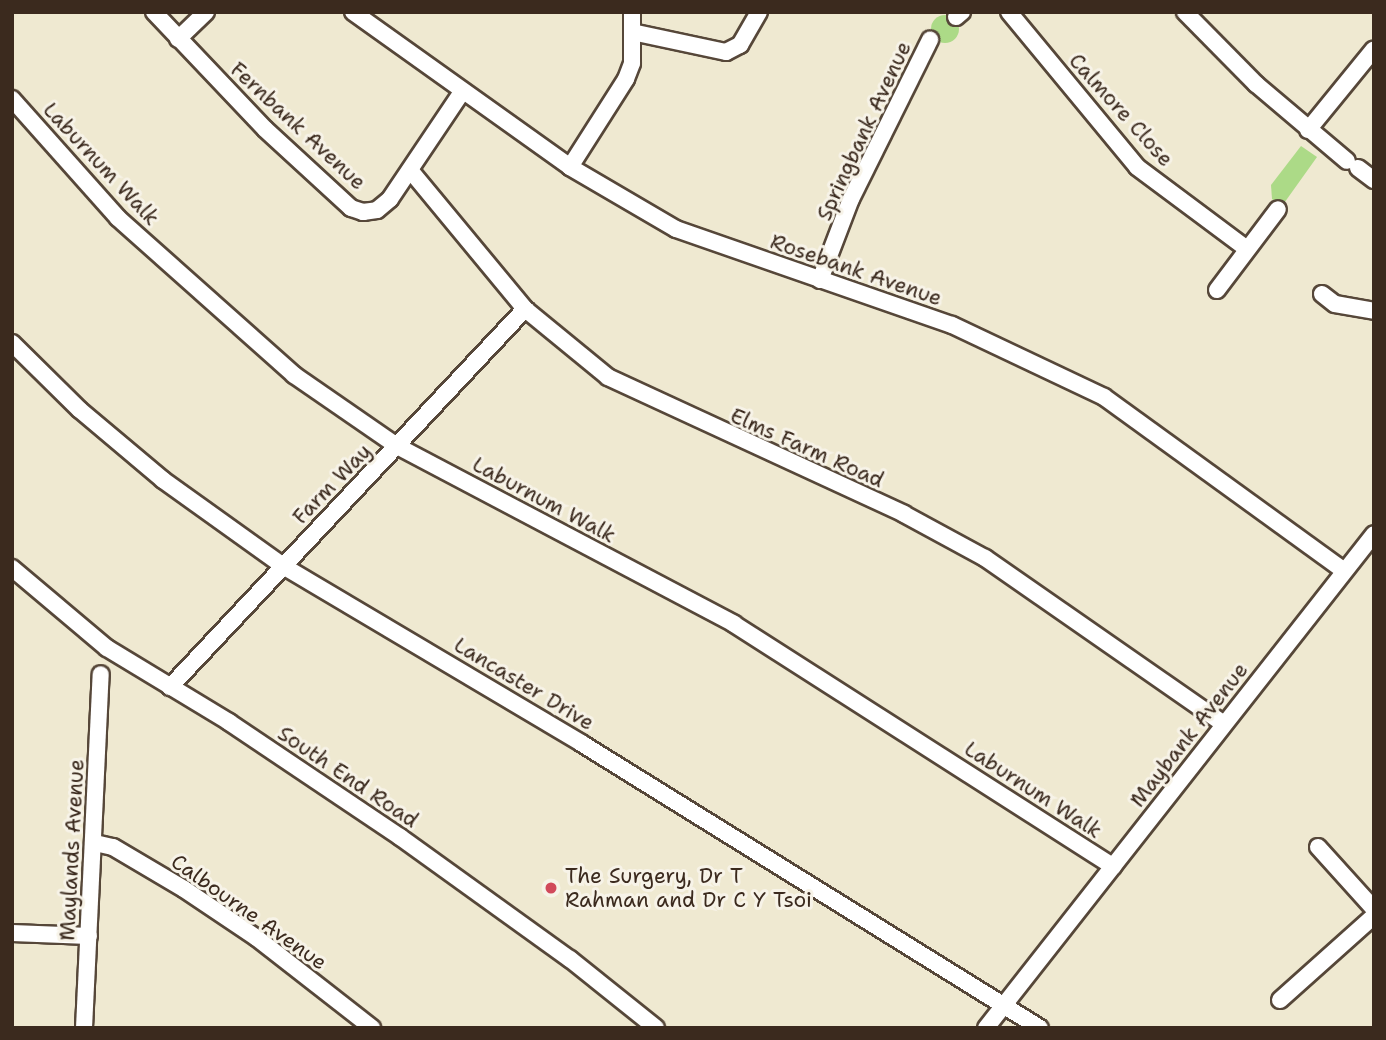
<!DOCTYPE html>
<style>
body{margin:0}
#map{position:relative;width:1386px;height:1040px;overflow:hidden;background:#efe9d1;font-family:"Shantell Sans",sans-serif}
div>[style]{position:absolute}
.green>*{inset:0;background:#acda87}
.round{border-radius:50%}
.roads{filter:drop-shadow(2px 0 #564739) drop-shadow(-2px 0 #564739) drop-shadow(0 2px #564739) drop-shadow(0 -2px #564739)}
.minor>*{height:16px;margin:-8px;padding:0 8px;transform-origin:8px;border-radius:8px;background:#fff}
.dots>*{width:19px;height:19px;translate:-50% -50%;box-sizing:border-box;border:4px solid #f7f3e8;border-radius:50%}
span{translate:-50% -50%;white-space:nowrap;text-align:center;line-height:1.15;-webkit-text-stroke:6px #f7f3e8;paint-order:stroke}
.street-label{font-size:21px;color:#3b2a1e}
.poi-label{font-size:21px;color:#3b2a1e}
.left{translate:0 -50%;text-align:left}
.frame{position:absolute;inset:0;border:14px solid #3b2a1e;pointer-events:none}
</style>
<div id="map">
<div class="green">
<i class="round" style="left:931px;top:15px;width:28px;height:28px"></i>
<i style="clip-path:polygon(1301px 146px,1317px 157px,1282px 206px,1272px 199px,1271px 185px)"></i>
</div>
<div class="roads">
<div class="minor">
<i style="left:154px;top:12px;width:161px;rotate:46.5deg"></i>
<i style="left:265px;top:129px;width:117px;rotate:42.6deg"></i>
<i style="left:351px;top:208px;width:13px;rotate:18deg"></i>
<i style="left:363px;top:212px;width:14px;rotate:-8deg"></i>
<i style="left:377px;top:210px;width:17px;rotate:-40deg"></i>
<i style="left:390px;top:199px;width:129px;rotate:-56.1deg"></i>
<i style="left:353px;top:12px;width:267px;rotate:35.5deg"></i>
<i style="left:570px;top:167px;width:123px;rotate:30.3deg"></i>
<i style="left:676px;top:229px;width:292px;rotate:19.2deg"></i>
<i style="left:952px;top:325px;width:168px;rotate:25.3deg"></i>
<i style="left:1104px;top:397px;width:296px;rotate:35.9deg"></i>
<i style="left:1009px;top:12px;width:201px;rotate:50.4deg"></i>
<i style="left:1137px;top:167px;width:137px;rotate:36.7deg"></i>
<i style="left:1185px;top:12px;width:101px;rotate:45.4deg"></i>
<i style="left:1256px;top:84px;width:119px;rotate:40.2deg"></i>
<i style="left:956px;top:17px;width:8px;rotate:-40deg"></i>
<i style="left:632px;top:32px;width:96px;rotate:12deg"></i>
<i style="left:726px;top:52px;width:16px;rotate:-27deg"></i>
<i style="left:740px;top:45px;width:38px;rotate:-60deg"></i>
<i style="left:178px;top:39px;width:39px;rotate:-44deg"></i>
<i style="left:12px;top:99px;width:159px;rotate:48.3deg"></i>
<i style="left:118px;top:218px;width:236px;rotate:41.7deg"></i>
<i style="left:294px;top:375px;width:125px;rotate:34.6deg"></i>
<i style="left:397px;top:446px;width:381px;rotate:27.8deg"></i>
<i style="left:734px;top:624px;width:450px;rotate:32.6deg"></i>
<i style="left:1308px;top:130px;width:104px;rotate:-50.8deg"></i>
<i style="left:570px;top:167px;width:104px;rotate:-57.5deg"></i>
<i style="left:626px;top:79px;width:17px;rotate:-69deg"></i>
<i style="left:632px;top:63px;width:51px;rotate:-90deg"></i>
<i style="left:1358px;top:168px;width:20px;rotate:37deg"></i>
<i style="left:410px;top:170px;width:180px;rotate:50.4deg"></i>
<i style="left:525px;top:309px;width:107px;rotate:39.3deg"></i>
<i style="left:608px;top:377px;width:326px;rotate:24.8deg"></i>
<i style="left:904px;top:514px;width:92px;rotate:28.5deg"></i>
<i style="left:985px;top:558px;width:291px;rotate:34.8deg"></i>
<i style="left:820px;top:280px;width:87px;rotate:-69.1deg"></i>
<i style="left:851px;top:199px;width:178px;rotate:-63.6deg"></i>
<i style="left:1217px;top:290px;width:101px;rotate:-53deg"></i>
<i style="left:1322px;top:294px;width:16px;rotate:38deg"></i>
<i style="left:1335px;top:304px;width:40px;rotate:10deg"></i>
<i style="left:12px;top:343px;width:95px;rotate:44.6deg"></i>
<i style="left:80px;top:410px;width:109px;rotate:40.1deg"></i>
<i style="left:163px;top:480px;width:148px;rotate:35.6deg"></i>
<i style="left:283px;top:566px;width:347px;rotate:30.7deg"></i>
<i style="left:581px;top:743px;width:540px;rotate:31.84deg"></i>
<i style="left:12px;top:568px;width:124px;rotate:40.1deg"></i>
<i style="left:107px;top:648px;width:143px;rotate:31.2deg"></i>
<i style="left:229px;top:722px;width:206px;rotate:33.9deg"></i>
<i style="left:400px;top:837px;width:209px;rotate:35.7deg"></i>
<i style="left:570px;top:959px;width:110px;rotate:38.7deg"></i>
<i style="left:170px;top:687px;width:519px;rotate:-46.8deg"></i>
<i style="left:95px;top:843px;width:18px;rotate:13deg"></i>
<i style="left:113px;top:847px;width:82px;rotate:30.6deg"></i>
<i style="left:184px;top:889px;width:88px;rotate:33.9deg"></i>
<i style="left:257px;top:938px;width:146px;rotate:38deg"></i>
<i style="left:1318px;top:847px;width:84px;rotate:47.9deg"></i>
<i style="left:12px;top:933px;width:77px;rotate:2.2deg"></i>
<i style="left:1280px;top:1000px;width:126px;rotate:-41.8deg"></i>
<i style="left:84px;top:1028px;width:354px;rotate:-87.3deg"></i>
<i style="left:986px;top:1028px;width:628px;rotate:-51.85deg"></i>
</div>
</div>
<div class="dots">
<i style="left:551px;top:888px;background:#d1495b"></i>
</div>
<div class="street-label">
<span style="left:1121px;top:110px;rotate:48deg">Calmore Close</span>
<span style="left:298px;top:126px;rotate:43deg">Fernbank Avenue</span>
<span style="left:864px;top:131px;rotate:-65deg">Springbank Avenue</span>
<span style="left:101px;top:164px;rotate:47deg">Laburnum Walk</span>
<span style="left:856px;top:270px;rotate:19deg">Rosebank Avenue</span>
<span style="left:807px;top:448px;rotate:24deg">Elms Farm Road</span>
<span style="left:332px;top:484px;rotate:-46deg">Farm Way</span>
<span style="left:544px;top:500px;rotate:28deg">Laburnum Walk</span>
<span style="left:524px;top:684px;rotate:31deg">Lancaster Drive</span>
<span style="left:1189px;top:735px;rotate:-52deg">Maybank Avenue</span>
<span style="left:348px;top:777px;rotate:34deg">South End Road</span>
<span style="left:1033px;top:790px;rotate:33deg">Laburnum Walk</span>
<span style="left:72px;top:850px;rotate:-87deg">Maylands Avenue</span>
<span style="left:249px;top:912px;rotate:35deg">Calbourne Avenue</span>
</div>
<div class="poi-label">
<span class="left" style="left:565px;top:888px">The Surgery, Dr T<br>Rahman and Dr C Y Tsoi</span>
</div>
<div class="frame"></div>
</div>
